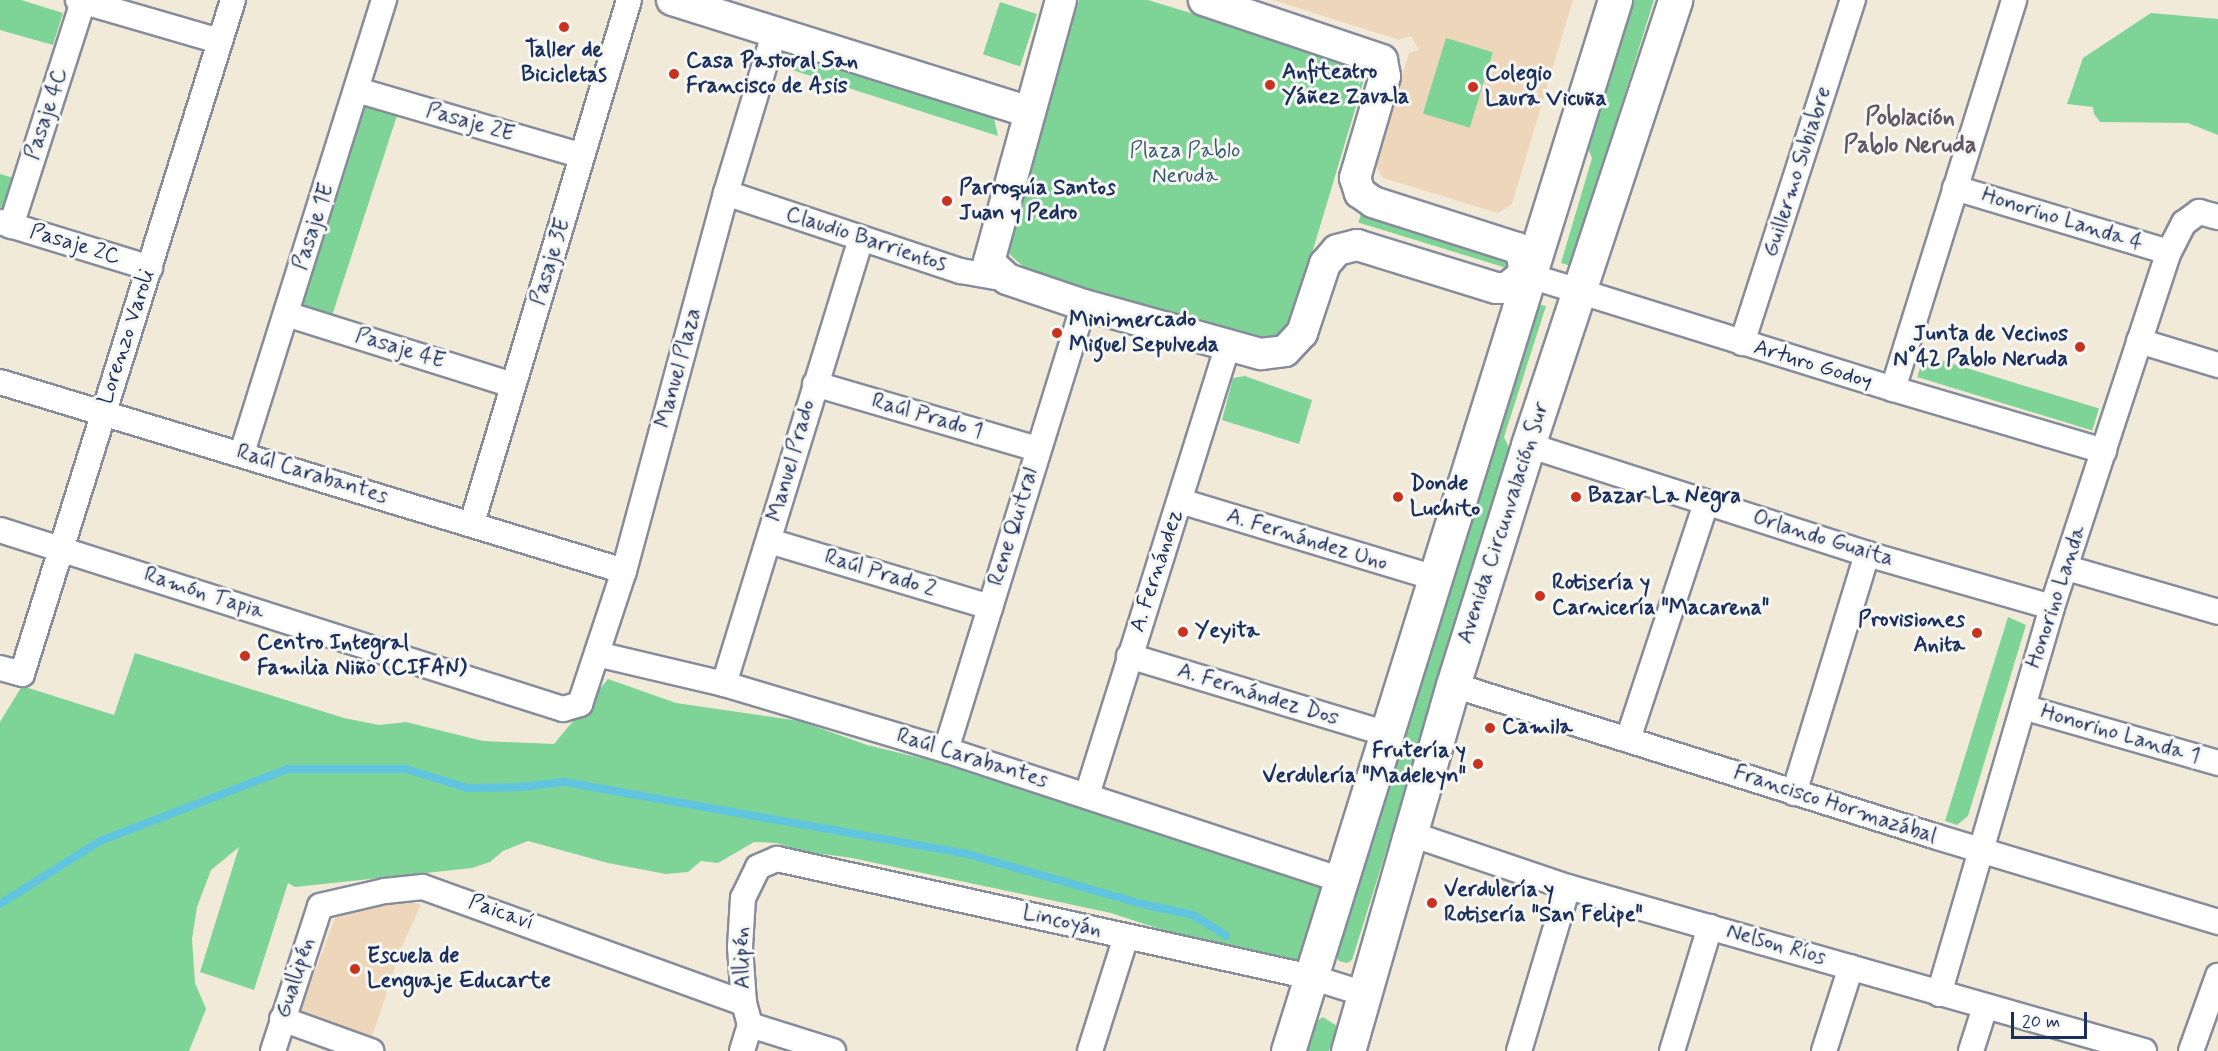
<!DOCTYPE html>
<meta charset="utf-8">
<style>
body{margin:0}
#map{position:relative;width:2218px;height:1051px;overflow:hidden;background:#f2ead8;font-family:Mynerve,sans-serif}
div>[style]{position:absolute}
.built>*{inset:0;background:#eed6bb}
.green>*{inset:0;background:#7ed397;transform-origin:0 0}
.stream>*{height:8px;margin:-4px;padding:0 4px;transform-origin:4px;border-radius:4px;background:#62c5e0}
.roads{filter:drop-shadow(2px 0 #868c9b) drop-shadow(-2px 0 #868c9b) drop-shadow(0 2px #868c9b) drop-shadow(0 -2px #868c9b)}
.minor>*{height:24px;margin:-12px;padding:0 12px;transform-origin:12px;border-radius:12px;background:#fff}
.tertiary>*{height:30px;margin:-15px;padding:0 15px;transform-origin:15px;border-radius:15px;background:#fff}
.secondary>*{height:33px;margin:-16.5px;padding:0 16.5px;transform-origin:16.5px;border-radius:16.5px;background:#fff}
.dots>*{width:16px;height:16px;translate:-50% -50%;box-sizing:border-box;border:3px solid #f6f6f2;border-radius:50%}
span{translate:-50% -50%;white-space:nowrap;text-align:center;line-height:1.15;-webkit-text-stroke:6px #f6f6f2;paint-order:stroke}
.poi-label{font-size:22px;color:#1b2f5e;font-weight:700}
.left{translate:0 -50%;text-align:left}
.right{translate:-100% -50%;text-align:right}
.street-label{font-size:22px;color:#1b2f5e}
.park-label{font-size:22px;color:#34586c}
.neighbourhood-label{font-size:24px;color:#615664;font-weight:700}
.scale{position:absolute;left:2011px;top:1012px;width:76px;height:27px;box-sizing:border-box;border:3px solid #1b2f5e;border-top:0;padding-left:8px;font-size:18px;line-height:21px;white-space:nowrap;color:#1b2f5e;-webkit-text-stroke:4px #f6f6f2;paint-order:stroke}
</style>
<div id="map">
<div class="built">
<i style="clip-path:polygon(1273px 0,1573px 0,1512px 204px,1498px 213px,1383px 178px,1375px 164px,1409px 53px,1419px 50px,1411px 36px,1399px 40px)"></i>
<i style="clip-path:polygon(409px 901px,421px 905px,402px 946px,372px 1037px,300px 1011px,336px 915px,356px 906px)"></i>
</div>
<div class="green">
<i style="clip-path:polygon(0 0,21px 0,63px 13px,53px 45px,0 30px)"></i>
<i style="clip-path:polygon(1079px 0,1148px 0,1354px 63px,1363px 83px,1288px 333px,1274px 341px,1030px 273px,1005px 250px)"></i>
<i style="clip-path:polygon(1628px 0,1654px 0,1571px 266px,1561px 263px,1592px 158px,1584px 139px)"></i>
<i style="left:1000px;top:2px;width:39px;height:55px;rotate:18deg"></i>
<i style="clip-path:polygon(2151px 13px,2218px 19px,2218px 135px,2188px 123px,2100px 122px,2094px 114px,2093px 107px,2067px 104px,2083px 58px)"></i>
<i style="left:1446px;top:38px;width:49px;height:79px;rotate:17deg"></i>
<i style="clip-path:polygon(791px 56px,994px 118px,998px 136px,783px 67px)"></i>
<i style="left:360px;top:100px;width:40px;height:214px;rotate:18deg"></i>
<i style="clip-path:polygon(0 174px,14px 178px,5px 209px,0 207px)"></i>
<i style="left:1361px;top:214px;width:160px;height:9px;rotate:17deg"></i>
<i style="clip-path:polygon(1536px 304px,1546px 306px,1504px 437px,1511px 452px,1352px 960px,1347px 963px,1339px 961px,1333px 951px)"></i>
<i style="left:1924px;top:355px;width:183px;height:23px;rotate:17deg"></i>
<i style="clip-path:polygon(1245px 376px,1312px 400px,1299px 444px,1222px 420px,1233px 378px)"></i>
<i style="clip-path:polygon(2008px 617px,2026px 625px,1968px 816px,1957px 825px,1945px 821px)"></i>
<i style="clip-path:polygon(135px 653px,344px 718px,379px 725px,406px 722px,483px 741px,554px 744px,608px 679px,676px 703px,800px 721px,867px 745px,929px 760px,1325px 887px,1301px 967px,1175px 934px,1111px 913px,852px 858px,801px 851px,777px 843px,754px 842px,718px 863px,701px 861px,688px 872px,666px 874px,608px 863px,528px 841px,503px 851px,490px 862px,472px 868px,314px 885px,295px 887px,288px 883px,254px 990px,200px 972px,239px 847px,211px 870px,197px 907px,192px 939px,195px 983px,206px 1009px,189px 1051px,0 1051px,0 722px,22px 686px,114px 715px)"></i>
<i style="clip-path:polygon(1323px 1017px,1337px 1026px,1329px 1051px,1305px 1051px,1314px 1023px)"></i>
</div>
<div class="stream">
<i style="left:0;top:904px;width:118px;rotate:-32.2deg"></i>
<i style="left:100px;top:841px;width:201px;rotate:-21deg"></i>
<i style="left:288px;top:769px;width:118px"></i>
<i style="left:406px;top:769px;width:64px;rotate:17.3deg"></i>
<i style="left:467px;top:788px;width:53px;rotate:-1.1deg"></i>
<i style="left:520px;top:787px;width:44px;rotate:-6.5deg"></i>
<i style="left:564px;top:782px;width:406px;rotate:10.1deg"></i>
<i style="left:964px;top:853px;width:185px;rotate:16deg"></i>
<i style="left:1142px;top:904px;width:52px;rotate:12.2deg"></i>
<i style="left:1193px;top:915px;width:39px;rotate:32deg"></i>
</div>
<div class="roads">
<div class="minor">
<i style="left:78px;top:0;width:147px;rotate:16.2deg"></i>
<i style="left:357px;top:90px;width:234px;rotate:16.3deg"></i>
<i style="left:1955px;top:188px;width:223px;rotate:16.7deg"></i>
<i style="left:726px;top:193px;width:248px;rotate:18.4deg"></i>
<i style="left:961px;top:271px;width:47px;rotate:9.9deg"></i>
<i style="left:0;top:222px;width:157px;rotate:17deg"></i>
<i style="left:11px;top:226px;width:235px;rotate:-72.2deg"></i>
<i style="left:1524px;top:274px;width:387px;rotate:17.3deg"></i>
<i style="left:1893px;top:389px;width:220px;rotate:16.4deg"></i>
<i style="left:286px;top:314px;width:238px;rotate:17.4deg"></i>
<i style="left:2139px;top:341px;width:83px;rotate:16.9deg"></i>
<i style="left:1742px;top:343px;width:361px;rotate:-72.1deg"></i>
<i style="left:0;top:382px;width:652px;rotate:16.85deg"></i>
<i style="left:815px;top:384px;width:232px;rotate:16.3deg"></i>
<i style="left:1893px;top:389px;width:407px;rotate:-72.7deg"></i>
<i style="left:1528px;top:445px;width:356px;rotate:17.8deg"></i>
<i style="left:1867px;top:554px;width:192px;rotate:16deg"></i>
<i style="left:242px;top:453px;width:475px;rotate:-72.6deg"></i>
<i style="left:1180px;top:501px;width:266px;rotate:16.8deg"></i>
<i style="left:472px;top:523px;width:546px;rotate:-73.29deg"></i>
<i style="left:0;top:530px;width:591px;rotate:17.64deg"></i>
<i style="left:563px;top:709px;width:18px;rotate:-16deg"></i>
<i style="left:580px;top:704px;width:140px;rotate:-71.7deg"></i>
<i style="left:624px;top:571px;width:392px;rotate:-74.9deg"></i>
<i style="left:726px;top:193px;width:169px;rotate:-73.2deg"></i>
<i style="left:769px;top:541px;width:231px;rotate:16.6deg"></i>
<i style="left:2067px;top:568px;width:157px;rotate:16.2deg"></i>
<i style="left:597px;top:654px;width:130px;rotate:13.3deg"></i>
<i style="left:724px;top:684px;width:232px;rotate:16.6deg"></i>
<i style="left:946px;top:750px;width:417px;rotate:18.2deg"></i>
<i style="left:1129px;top:656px;width:270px;rotate:16.8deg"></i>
<i style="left:0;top:668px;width:23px;rotate:15deg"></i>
<i style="left:22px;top:674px;width:706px;rotate:-72.62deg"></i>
<i style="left:724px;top:684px;width:466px;rotate:-72.9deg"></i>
<i style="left:1453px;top:685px;width:507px;rotate:17.43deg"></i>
<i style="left:1937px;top:837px;width:294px;rotate:16.8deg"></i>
<i style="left:2023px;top:707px;width:203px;rotate:16deg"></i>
<i style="left:1628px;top:739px;width:249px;rotate:-71.7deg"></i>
<i style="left:946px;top:750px;width:466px;rotate:-72.8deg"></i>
<i style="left:1794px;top:793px;width:250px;rotate:-73deg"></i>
<i style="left:1087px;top:795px;width:469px;rotate:-72.6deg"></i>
<i style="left:1411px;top:834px;width:166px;rotate:18.7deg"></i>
<i style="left:1568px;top:887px;width:599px;rotate:15.89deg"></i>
<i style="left:1939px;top:994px;width:403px;rotate:-73.7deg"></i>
<i style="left:2052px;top:607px;width:374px;rotate:-71.8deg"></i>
<i style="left:2169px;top:252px;width:33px;rotate:-63deg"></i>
<i style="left:2184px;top:223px;width:19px;rotate:-36deg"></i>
<i style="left:2199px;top:212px;width:20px;rotate:15deg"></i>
<i style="left:282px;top:1019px;width:95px;rotate:19.8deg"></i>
<i style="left:750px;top:1025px;width:87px;rotate:17.4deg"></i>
<i style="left:273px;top:1051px;width:152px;rotate:-72deg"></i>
<i style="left:320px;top:906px;width:67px;rotate:-13deg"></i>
<i style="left:385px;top:891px;width:38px;rotate:-6deg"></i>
<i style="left:423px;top:887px;width:341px;rotate:19.9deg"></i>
<i style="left:742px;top:1051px;width:27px;rotate:-73deg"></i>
<i style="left:750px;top:1025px;width:23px;rotate:-105deg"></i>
<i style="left:744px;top:1003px;width:56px;rotate:-94.1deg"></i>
<i style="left:740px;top:947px;width:49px;rotate:-86.5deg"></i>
<i style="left:743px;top:898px;width:34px;rotate:-64deg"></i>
<i style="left:758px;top:867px;width:21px;rotate:-23deg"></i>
<i style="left:777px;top:859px;width:547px;rotate:12.46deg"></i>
<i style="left:1311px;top:977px;width:57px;rotate:17.5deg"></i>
<i style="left:1090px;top:1051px;width:120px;rotate:-72.5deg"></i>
<i style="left:1519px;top:1051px;width:171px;rotate:-73.4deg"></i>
<i style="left:1672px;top:1051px;width:130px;rotate:-73deg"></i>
<i style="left:1824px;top:1051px;width:88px;rotate:-72.2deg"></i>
<i style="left:1971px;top:1051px;width:46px;rotate:-72.3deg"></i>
<i style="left:2191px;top:1051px;width:80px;rotate:-70.2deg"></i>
</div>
<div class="tertiary">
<i style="left:672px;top:0;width:375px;rotate:17.4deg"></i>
<i style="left:1061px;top:0;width:272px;rotate:105.4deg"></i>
<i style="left:989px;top:262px;width:25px;rotate:43deg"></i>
<i style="left:1007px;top:279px;width:81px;rotate:18.7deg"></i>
<i style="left:1084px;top:305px;width:184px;rotate:15.5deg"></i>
<i style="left:1261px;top:354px;width:24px;rotate:-7deg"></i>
<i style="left:1285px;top:351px;width:25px;rotate:-47deg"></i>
<i style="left:1302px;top:333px;width:73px;rotate:-71.6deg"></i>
<i style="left:1325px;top:264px;width:18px;rotate:-49deg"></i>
<i style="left:1337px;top:250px;width:21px;rotate:-14deg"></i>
<i style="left:1357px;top:245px;width:145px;rotate:17.2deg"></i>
<i style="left:1496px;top:288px;width:11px"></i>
<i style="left:1507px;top:288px;width:22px;rotate:-39deg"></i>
<i style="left:1524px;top:274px;width:16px;rotate:-94deg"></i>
<i style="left:1523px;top:258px;width:12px;rotate:-121deg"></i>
<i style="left:1517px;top:248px;width:151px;rotate:-162.3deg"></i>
<i style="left:1373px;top:202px;width:16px;rotate:-145deg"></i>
<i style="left:1360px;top:193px;width:16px;rotate:-108deg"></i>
<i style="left:1355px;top:178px;width:106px;rotate:-73.6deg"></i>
<i style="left:1385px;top:76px;width:16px;rotate:-101deg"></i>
<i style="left:1382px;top:60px;width:188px;rotate:-161.4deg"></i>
</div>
<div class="secondary">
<i style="left:1288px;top:1051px;width:1101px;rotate:-72.72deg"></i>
<i style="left:1348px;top:1051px;width:381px;rotate:-74deg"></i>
<i style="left:1453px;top:685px;width:251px;rotate:-72.6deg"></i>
<i style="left:1528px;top:445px;width:469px;rotate:-71.7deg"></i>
</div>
</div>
<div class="dots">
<i style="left:564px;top:27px;background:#c8321e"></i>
<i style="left:674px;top:74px;background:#c8321e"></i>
<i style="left:1270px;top:85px;background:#c8321e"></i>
<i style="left:1473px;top:87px;background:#c8321e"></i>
<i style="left:947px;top:201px;background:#c8321e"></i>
<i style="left:1057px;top:333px;background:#c8321e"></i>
<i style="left:2080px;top:347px;background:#c8321e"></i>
<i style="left:1398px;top:497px;background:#c8321e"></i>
<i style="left:1576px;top:497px;background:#c8321e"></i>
<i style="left:1540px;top:596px;background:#c8321e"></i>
<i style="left:1183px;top:632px;background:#c8321e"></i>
<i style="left:1977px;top:633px;background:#c8321e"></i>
<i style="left:245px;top:656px;background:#c8321e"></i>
<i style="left:1490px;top:728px;background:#c8321e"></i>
<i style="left:1478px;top:764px;background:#c8321e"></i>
<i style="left:1432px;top:903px;background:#c8321e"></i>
<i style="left:355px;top:969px;background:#c8321e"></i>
</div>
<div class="poi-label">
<span style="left:564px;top:63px">Taller de<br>Bicicletas</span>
<span class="left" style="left:686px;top:74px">Casa Pastoral San<br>Francisco de Asis</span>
<span class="left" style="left:1282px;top:85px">Anfiteatro<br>Yáñez Zavala</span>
<span class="left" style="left:1485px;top:87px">Colegio<br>Laura Vicuña</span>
<span class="left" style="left:959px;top:201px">Parroquía Santos<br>Juan y Pedro</span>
<span class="left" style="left:1069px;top:333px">Minimercado<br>Miguel Sepulveda</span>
<span class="right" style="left:2068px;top:347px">Junta de Vecinos<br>N°42 Pablo Neruda</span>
<span class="left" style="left:1410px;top:497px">Donde<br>Luchito</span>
<span class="left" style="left:1588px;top:497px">Bazar La Negra</span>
<span class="left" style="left:1552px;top:596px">Rotisería y<br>Carnicería "Macarena"</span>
<span class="right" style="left:1965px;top:633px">Provisiones<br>Anita</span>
<span class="left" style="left:1195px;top:632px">Yeyita</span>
<span class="left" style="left:257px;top:656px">Centro Integral<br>Familia Niño (CIFAN)</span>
<span class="left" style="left:1502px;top:728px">Camila</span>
<span class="right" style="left:1466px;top:764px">Frutería y<br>Verdulería "Madeleyn"</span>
<span class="left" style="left:1444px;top:903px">Verdulería y<br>Rotisería "San Felipe"</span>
<span class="left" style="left:367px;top:969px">Escuela de<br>Lenguaje Educarte</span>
</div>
<div class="street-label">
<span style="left:47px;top:114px;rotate:-72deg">Pasaje 4C</span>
<span style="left:470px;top:123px;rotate:16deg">Pasaje 2E</span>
<span style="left:1798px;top:172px;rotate:-72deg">Guillermo Subiabre</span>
<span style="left:2062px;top:220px;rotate:17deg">Honorino Landa 4</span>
<span style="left:314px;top:227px;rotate:-72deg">Pasaje 1E</span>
<span style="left:866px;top:240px;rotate:18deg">Claudio Barrientos</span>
<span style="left:75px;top:245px;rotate:17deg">Pasaje 2C</span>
<span style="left:551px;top:262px;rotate:-73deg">Pasaje 3E</span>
<span style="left:127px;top:337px;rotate:-72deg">Lorenzo Varoli</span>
<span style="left:400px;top:349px;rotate:17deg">Pasaje 4E</span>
<span style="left:1813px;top:365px;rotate:17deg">Arturo Godoy</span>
<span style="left:679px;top:368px;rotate:-75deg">Manuel Plaza</span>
<span style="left:927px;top:417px;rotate:16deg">Raúl Prado 1</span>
<span style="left:792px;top:461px;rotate:-74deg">Manuel Prado</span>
<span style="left:312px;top:475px;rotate:17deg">Raúl Carabantes</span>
<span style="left:1504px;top:523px;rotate:-72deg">Avenida Circunvalación Sur</span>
<span style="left:1014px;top:527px;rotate:-73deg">Rene Quitral</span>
<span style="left:1823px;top:539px;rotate:17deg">Orlando Guaita</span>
<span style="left:1307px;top:540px;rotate:17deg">A. Fernández Uno</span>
<span style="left:1157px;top:571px;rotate:-72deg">A. Fernández</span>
<span style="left:880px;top:574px;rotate:17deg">Raúl Prado 2</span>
<span style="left:204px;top:594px;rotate:18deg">Ramón Tapia</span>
<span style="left:2057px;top:597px;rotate:-72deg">Honorino Landa</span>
<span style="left:1258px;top:695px;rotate:17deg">A. Fernández Dos</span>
<span style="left:2120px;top:735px;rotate:16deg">Honorino Landa 1</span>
<span style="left:972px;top:759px;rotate:17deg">Raúl Carabantes</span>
<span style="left:1835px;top:805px;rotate:18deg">Francisco Hormazábal</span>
<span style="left:501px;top:913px;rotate:20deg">Paicaví</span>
<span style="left:1062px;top:922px;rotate:13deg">Lincoyán</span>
<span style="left:1776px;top:945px;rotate:16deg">Nelson Ríos</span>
<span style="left:743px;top:958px;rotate:-91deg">Allipén</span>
<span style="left:296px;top:978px;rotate:-72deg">Guallipén</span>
</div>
<div class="park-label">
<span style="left:1185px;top:164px">Plaza Pablo<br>Neruda</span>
</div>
<div class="neighbourhood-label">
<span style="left:1910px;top:132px">Población<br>Pablo Neruda</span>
</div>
<div class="scale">20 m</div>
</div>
